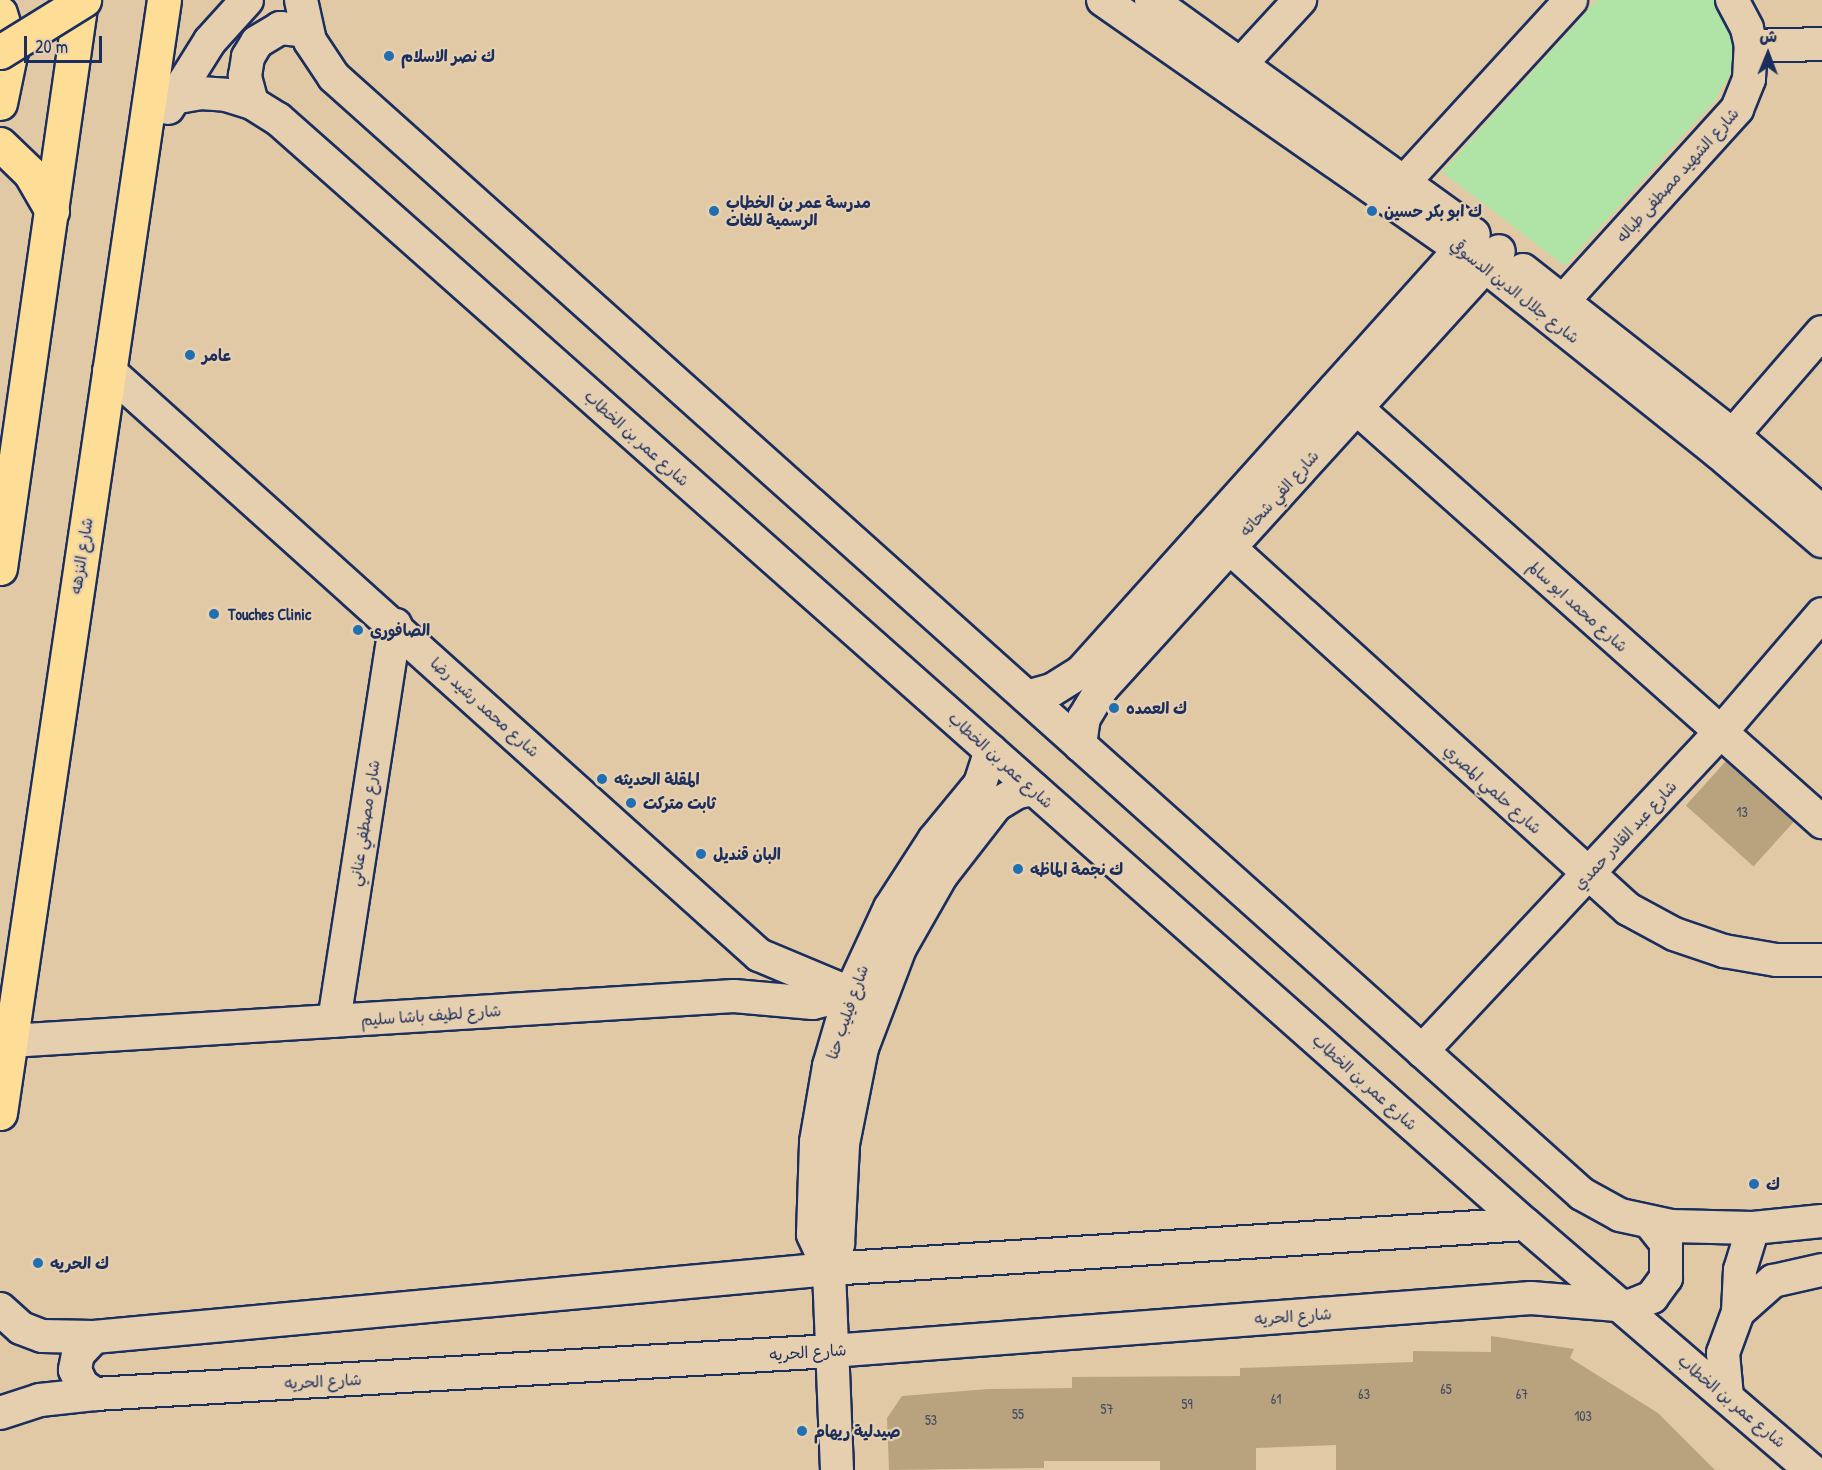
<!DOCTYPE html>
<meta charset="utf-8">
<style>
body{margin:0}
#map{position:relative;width:1822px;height:1470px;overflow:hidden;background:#e1c9a6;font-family:"Patrick Hand","Playpen Sans Arabic",sans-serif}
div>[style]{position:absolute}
.green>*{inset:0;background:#afe4a6}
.building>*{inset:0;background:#b9a37e;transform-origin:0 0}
.roads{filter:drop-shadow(2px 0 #1b2f5e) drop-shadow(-2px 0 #1b2f5e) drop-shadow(0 2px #1b2f5e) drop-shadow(0 -2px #1b2f5e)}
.minor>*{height:32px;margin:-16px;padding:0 16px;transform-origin:16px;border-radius:16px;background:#e6cfaf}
.major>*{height:33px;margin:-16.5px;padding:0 16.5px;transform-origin:16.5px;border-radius:16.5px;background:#fedd96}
.bridges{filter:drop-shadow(2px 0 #1b2f5e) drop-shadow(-2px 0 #1b2f5e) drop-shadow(0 2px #1b2f5e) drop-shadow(0 -2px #1b2f5e)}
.major-bridge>*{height:33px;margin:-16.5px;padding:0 16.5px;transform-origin:16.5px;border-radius:16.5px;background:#fedd96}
.dots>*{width:16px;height:16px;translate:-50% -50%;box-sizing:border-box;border:3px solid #e6cfaf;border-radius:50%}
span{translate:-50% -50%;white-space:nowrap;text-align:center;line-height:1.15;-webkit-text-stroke:4.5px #e6cfaf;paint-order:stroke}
.number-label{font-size:14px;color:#424c66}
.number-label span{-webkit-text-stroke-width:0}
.poi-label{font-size:16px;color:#1b2f5e;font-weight:700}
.left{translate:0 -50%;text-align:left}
.street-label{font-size:16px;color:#1b2f5e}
.north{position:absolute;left:1738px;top:24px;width:60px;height:60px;-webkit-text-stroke:4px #e6cfaf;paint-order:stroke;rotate:1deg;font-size:16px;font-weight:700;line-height:24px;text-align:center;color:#1b2f5e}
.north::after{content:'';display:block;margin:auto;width:21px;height:27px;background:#1b2f5e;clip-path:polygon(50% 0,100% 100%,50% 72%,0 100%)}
.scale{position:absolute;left:24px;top:36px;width:78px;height:27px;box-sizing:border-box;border:3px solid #1b2f5e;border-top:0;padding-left:8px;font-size:18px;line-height:21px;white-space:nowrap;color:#1b2f5e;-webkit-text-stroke:4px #e6cfaf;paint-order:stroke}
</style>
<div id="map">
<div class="green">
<i style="clip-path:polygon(1597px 0,1720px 0,1729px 14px,1736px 49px,1734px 67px,1716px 99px,1565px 266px,1442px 172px)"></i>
</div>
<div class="building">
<i style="left:1726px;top:761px;width:91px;height:60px;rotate:42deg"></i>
<i style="clip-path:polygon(1491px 1336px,1574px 1349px,1570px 1358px,1658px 1413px,1715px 1470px,1336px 1470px,1336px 1445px,1256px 1448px,1256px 1470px,1160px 1470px,1160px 1461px,1044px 1461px,1044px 1468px,889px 1470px,887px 1418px,902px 1396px,988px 1389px,1072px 1388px,1072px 1377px,1240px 1376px,1240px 1368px,1413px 1362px,1413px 1351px,1491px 1352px)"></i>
</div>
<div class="roads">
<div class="minor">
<i style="left:301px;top:0;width:42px;rotate:77.6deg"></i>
<i style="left:310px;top:41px;width:43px;rotate:56.3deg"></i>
<i style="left:334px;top:77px;width:1675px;rotate:41.83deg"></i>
<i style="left:1582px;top:1194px;width:43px;rotate:28.9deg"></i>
<i style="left:1620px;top:1215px;width:52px;rotate:12.2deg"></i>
<i style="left:1671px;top:1226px;width:82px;rotate:1.4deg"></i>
<i style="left:1753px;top:1228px;width:69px;rotate:-5.8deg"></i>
<i style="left:1103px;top:0;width:465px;rotate:34.9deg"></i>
<i style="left:1485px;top:266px;width:298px;rotate:38.6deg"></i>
<i style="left:1718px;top:452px;width:137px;rotate:40.6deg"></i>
<i style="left:1151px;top:0;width:388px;rotate:35.8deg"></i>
<i style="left:1751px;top:46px;width:71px;rotate:-1.6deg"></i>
<i style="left:1227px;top:79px;width:108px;rotate:-47.3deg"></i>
<i style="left:173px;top:98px;width:27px;rotate:-10deg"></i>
<i style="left:200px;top:93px;width:26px;rotate:4deg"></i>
<i style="left:226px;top:95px;width:27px;rotate:17deg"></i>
<i style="left:252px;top:103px;width:31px;rotate:32deg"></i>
<i style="left:278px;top:119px;width:1666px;rotate:41.55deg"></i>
<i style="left:1525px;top:1224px;width:377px;rotate:40.7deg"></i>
<i style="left:252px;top:103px;width:28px;rotate:-105deg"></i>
<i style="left:245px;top:76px;width:19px;rotate:-81deg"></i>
<i style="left:248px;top:57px;width:17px;rotate:-59deg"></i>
<i style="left:257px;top:42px;width:27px;rotate:-31deg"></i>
<i style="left:280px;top:28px;width:27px;rotate:6deg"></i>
<i style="left:168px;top:108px;width:79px;rotate:-57.9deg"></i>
<i style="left:210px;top:41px;width:55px;rotate:-47.9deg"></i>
<i style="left:1405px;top:181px;width:246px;rotate:-47.5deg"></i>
<i style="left:1523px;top:270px;width:267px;rotate:38.2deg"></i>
<i style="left:1733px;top:435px;width:118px;rotate:40.9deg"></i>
<i style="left:1564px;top:300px;width:258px;rotate:-47.8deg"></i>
<i style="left:1737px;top:109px;width:32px;rotate:-68deg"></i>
<i style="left:1749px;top:79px;width:33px;rotate:-87deg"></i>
<i style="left:1751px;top:46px;width:18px;rotate:-103deg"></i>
<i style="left:1747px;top:28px;width:32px;rotate:-118deg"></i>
<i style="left:109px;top:371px;width:874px;rotate:41.94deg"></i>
<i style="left:759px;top:955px;width:127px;rotate:22.7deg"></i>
<i style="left:1335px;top:389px;width:652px;rotate:41.64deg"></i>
<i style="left:1719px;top:451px;width:157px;rotate:-49.1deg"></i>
<i style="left:1209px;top:529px;width:566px;rotate:42.21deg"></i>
<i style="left:1628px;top:909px;width:52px;rotate:28.5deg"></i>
<i style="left:1674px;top:934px;width:53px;rotate:18.8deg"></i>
<i style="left:1724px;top:951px;width:53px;rotate:9.8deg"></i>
<i style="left:1776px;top:960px;width:46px"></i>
<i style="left:1027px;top:697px;width:26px;rotate:-16deg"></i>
<i style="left:1052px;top:690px;width:34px;rotate:-32deg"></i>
<i style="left:1081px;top:672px;width:588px;rotate:-48.1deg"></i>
<i style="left:1080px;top:745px;width:27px;rotate:-82deg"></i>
<i style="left:1084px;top:718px;width:35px;rotate:-59deg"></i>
<i style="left:1102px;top:688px;width:590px;rotate:-47.75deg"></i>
<i style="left:334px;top:1021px;width:401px;rotate:-81.2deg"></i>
<i style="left:10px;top:1041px;width:725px;rotate:-3.56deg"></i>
<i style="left:734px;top:996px;width:79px;rotate:5.1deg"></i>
<i style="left:813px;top:1003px;width:38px;rotate:-14deg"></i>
<i style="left:1422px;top:1051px;width:437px;rotate:-46.9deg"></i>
<i style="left:1721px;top:732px;width:155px;rotate:-49.4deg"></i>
<i style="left:829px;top:1269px;width:38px;rotate:-115deg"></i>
<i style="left:813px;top:1234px;width:92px;rotate:-88.1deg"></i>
<i style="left:816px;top:1142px;width:77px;rotate:-80.3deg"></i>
<i style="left:829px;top:1066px;width:75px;rotate:-73.7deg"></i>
<i style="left:850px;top:994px;width:95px;rotate:-65.1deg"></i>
<i style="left:890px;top:908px;width:81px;rotate:-57.1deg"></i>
<i style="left:934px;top:840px;width:72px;rotate:-50.6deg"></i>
<i style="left:980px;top:784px;width:35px;rotate:-72deg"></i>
<i style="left:0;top:1309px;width:28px;rotate:42deg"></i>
<i style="left:21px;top:1328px;width:22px;rotate:21deg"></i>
<i style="left:42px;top:1336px;width:52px;rotate:1.1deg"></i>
<i style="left:94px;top:1337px;width:738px;rotate:-5.29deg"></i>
<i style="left:829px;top:1269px;width:697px;rotate:-3.7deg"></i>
<i style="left:1738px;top:1312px;width:42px;rotate:-87.3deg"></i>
<i style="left:1740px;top:1270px;width:44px;rotate:-72.8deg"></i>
<i style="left:94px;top:1337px;width:23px;rotate:133deg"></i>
<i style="left:78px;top:1354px;width:16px;rotate:101deg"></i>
<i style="left:75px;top:1370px;width:17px;rotate:65deg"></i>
<i style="left:82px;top:1385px;width:16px;rotate:35deg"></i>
<i style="left:1727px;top:1397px;width:44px;rotate:-95.2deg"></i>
<i style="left:1723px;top:1353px;width:44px;rotate:-69.9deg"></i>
<i style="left:1738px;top:1312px;width:47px;rotate:-41.5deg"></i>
<i style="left:1773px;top:1281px;width:50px;rotate:-12.7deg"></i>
<i style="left:0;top:1413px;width:42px;rotate:-18deg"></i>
<i style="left:40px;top:1400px;width:55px;rotate:-6.2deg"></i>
<i style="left:95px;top:1394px;width:737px;rotate:-3.34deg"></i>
<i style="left:831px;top:1351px;width:702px;rotate:-4.33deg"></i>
<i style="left:1531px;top:1298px;width:99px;rotate:4.6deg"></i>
<i style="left:1630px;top:1306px;width:24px;rotate:-22deg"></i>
<i style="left:1652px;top:1297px;width:24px;rotate:-54deg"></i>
<i style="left:1666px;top:1278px;width:35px;rotate:-90deg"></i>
<i style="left:1666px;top:1243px;width:24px;rotate:-128deg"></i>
<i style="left:837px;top:1470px;width:201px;rotate:-92.3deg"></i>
<i style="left:829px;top:1269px;width:27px;rotate:-70deg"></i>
<i style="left:838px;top:1244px;width:100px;rotate:-87.1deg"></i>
<i style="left:843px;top:1144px;width:98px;rotate:-78.8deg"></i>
<i style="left:862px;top:1048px;width:107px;rotate:-69.2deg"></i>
<i style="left:900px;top:948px;width:83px;rotate:-60.3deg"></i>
<i style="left:941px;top:876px;width:90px;rotate:-52.2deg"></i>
<i style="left:996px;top:805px;width:26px;rotate:-31deg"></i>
<i style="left:1018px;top:792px;width:16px;rotate:-11deg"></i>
</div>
<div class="major">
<i style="left:0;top:13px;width:39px;rotate:73deg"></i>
<i style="left:11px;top:50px;width:54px;rotate:101.7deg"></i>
<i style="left:0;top:144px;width:42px;rotate:44deg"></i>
<i style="left:30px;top:173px;width:44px;rotate:59.9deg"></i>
<i style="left:0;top:568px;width:574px;rotate:-81.88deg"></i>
<i style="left:0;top:1113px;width:1125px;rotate:-81.62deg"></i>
</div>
</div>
<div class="bridges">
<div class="major-bridge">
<i style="left:0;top:52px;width:99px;rotate:-31.8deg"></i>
</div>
</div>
<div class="dots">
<i style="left:389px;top:56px;background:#1f6fb2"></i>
<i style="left:714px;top:211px;background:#1f6fb2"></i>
<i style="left:1372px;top:211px;background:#1f6fb2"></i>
<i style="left:190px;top:355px;background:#1f6fb2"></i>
<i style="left:214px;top:614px;background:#1f6fb2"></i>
<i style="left:358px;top:630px;background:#1f6fb2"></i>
<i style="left:1114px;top:708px;background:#1f6fb2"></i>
<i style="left:602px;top:779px;background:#1f6fb2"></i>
<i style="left:631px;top:803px;background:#1f6fb2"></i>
<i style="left:701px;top:854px;background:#1f6fb2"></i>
<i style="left:1018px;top:869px;background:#1f6fb2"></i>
<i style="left:1754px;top:1184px;background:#1f6fb2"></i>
<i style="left:38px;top:1263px;background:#1f6fb2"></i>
<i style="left:802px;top:1431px;background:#1f6fb2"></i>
</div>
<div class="number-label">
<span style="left:1742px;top:812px">13</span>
<span style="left:1446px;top:1389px">65</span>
<span style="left:1364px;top:1394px">63</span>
<span style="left:1522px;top:1394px">67</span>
<span style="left:1276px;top:1399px">61</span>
<span style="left:1187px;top:1404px">59</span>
<span style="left:1107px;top:1409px">57</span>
<span style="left:1018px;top:1414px">55</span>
<span style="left:1583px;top:1416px">103</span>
<span style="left:931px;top:1420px">53</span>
</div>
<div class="poi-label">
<span class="left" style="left:401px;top:56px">ك نصر الاسلام</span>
<span class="left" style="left:726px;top:211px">مدرسة عمر بن الخطاب<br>الرسمية للغات</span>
<span class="left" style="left:1384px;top:211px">ك ابو بكر حسين</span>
<span class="left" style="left:202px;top:355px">عامر</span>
<span class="left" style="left:228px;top:614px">Touches Clinic</span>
<span class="left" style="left:370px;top:630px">الصافورى</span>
<span class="left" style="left:1126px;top:708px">ك العمده</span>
<span class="left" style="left:614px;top:779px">المقلة الحديثه</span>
<span class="left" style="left:643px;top:803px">ثابت متركت</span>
<span class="left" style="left:713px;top:854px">البان قنديل</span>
<span class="left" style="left:1030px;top:869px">ك نجمة الماظه</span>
<span class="left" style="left:1766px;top:1184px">ك</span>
<span class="left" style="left:50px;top:1263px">ك الحريه</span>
<span class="left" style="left:814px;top:1431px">صيدلية ريهام</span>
</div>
<div class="street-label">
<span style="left:1677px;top:175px;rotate:-48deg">شارع الشهيد مصطفى طباله</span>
<span style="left:1515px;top:291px;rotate:38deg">شارع جلال الدين الدسوقي</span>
<span style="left:637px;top:438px;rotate:42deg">شارع عمر بن الخطاب</span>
<span style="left:1279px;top:493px;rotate:-48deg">شارع الفي شحاته</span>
<span style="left:81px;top:556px;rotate:-81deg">شارع النزهه</span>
<span style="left:1578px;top:606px;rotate:42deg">شارع محمد ابو سالم</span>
<span style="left:485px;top:707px;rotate:42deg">شارع محمد رشيد رضا</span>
<span style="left:1001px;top:760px;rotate:42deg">شارع عمر بن الخطاب</span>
<span style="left:1493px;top:789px;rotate:42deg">شارع حلمي المصري</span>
<span style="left:364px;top:823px;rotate:-81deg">شارع مصطفي عناني</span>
<span style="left:1625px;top:835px;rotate:-47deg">شارع عبد القادر حمدي</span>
<span style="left:847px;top:1012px;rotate:-71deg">شارع فيليب حنا</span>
<span style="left:431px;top:1015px;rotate:-4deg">شارع لطيف باشا سليم</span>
<span style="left:1365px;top:1082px;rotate:42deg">شارع عمر بن الخطاب</span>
<span style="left:1293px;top:1316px;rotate:-4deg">شارع الحريه</span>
<span style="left:808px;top:1352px;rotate:-4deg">شارع الحريه</span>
<span style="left:323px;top:1381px;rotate:-3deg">شارع الحريه</span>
<span style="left:1732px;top:1401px;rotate:40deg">شارع عمر بن الخطاب</span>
</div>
<div class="north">ش</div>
<div class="scale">20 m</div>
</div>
